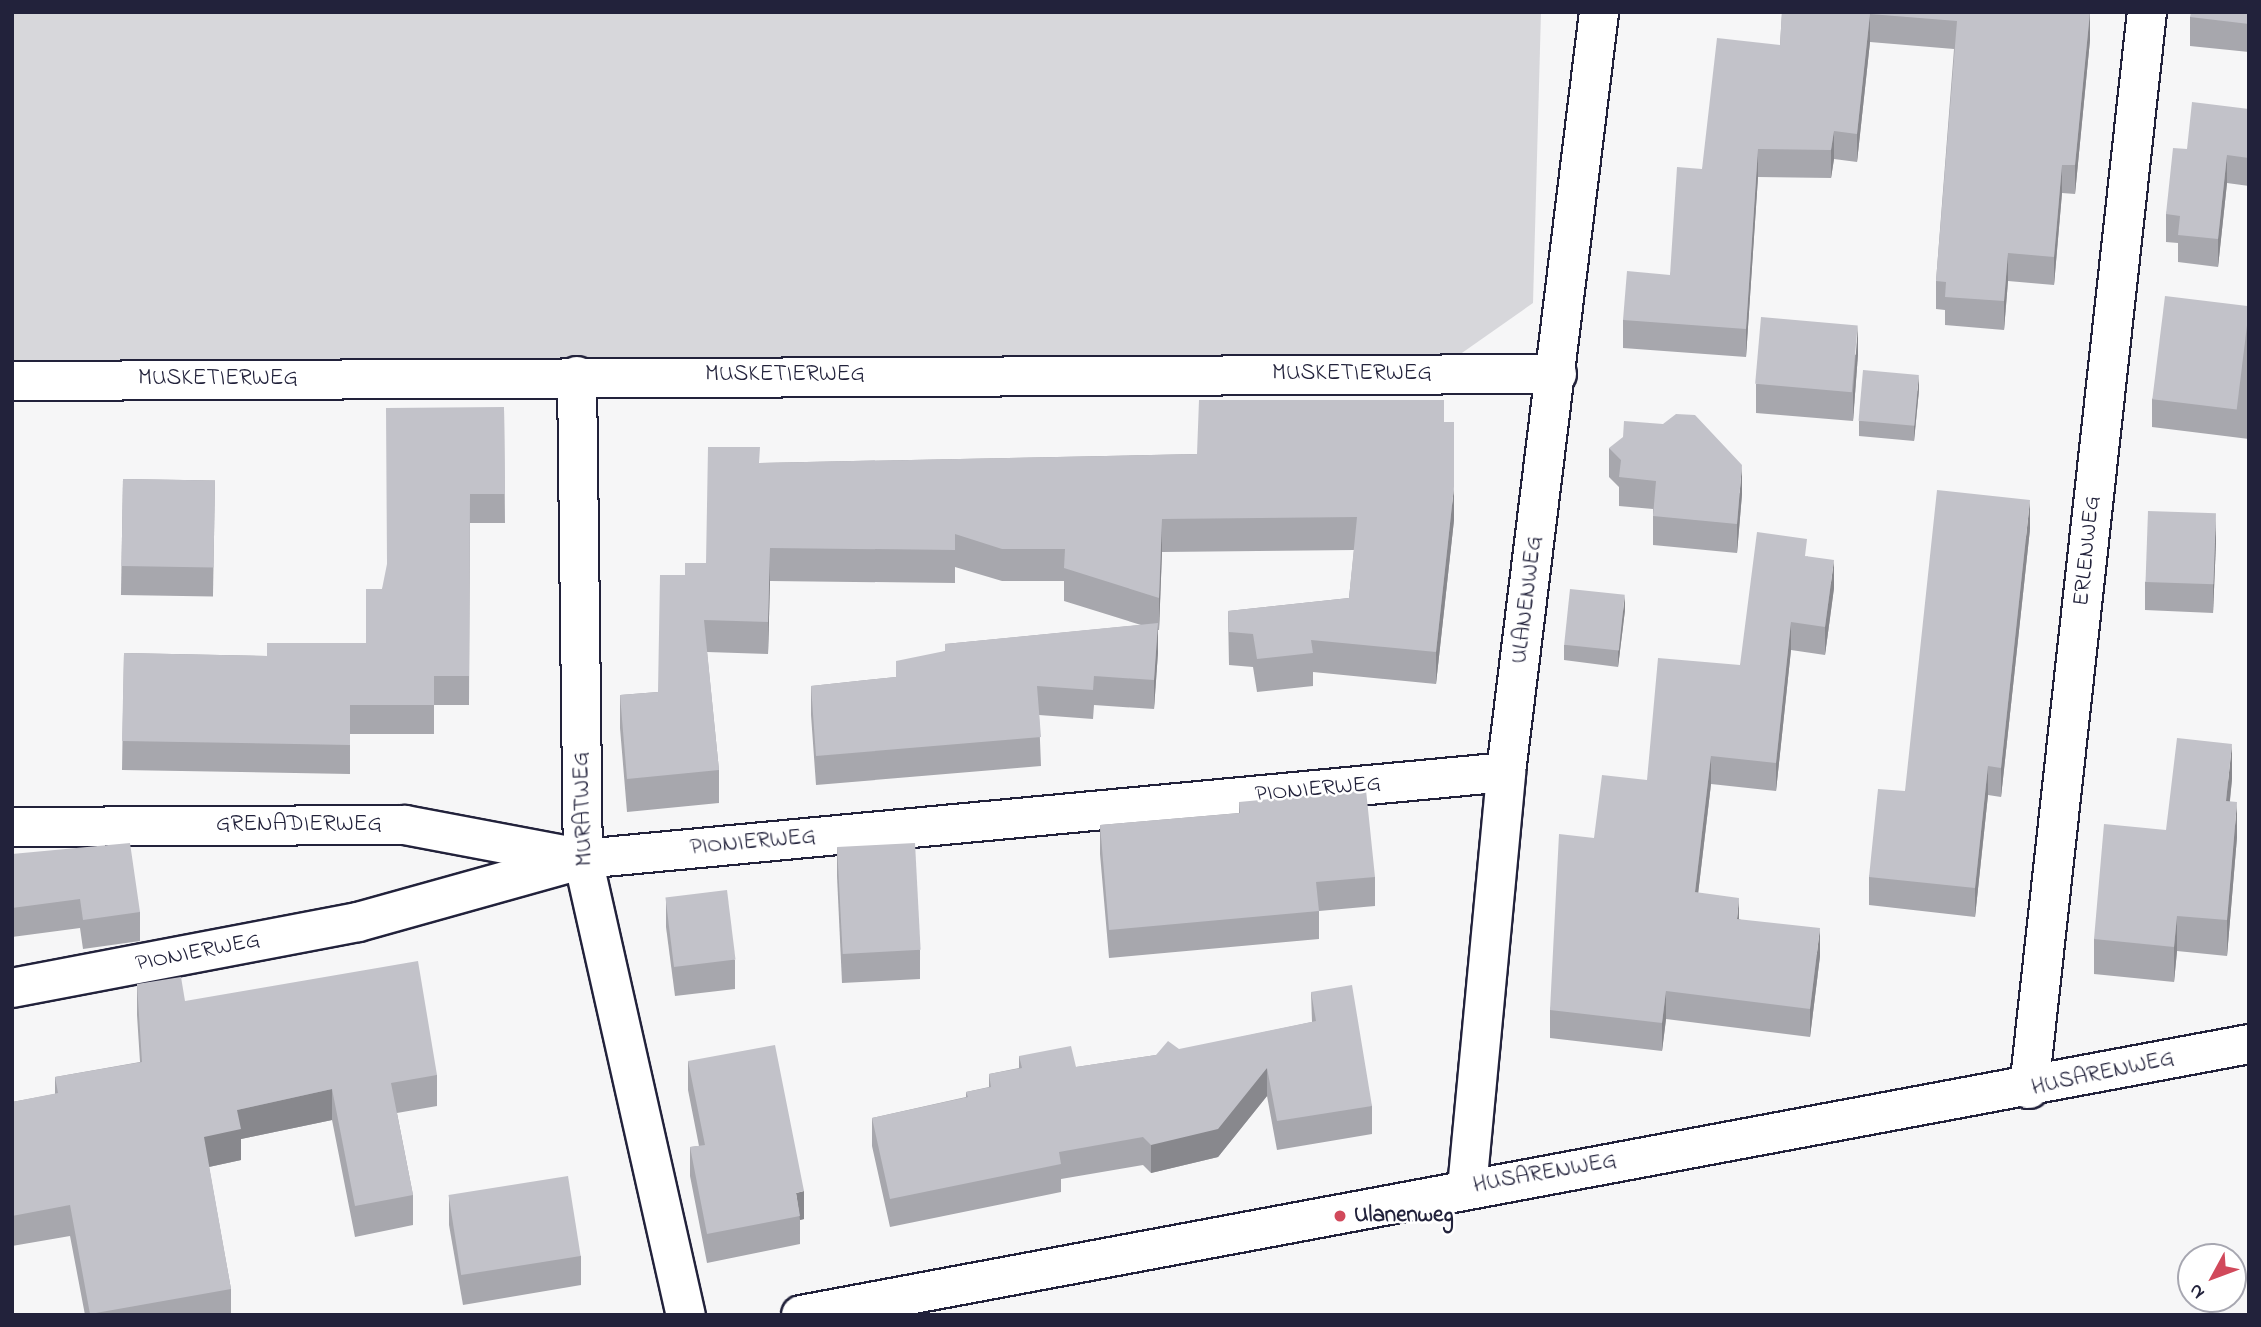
<!DOCTYPE html>
<style>
body{margin:0}
#map{position:relative;width:2261px;height:1327px;overflow:hidden;background:#f6f6f7;font-family:"Indie Flower",sans-serif}
div>[style]{position:absolute}
.green>*{inset:0;background:#d7d7db}
.roads{filter:drop-shadow(2px 0 #22223b) drop-shadow(-2px 0 #22223b) drop-shadow(0 2px #22223b) drop-shadow(0 -2px #22223b)}
.minor>*{height:38px;margin:-19px;padding:0 19px;transform-origin:19px;border-radius:19px;background:#fff}
.wall>*{inset:0;background:#a7a7ad;transform-origin:0 0}
.shaded-wall>*{inset:0;background:#88888d}
.building>*{inset:0;background:#c2c2c9;transform-origin:0 0}
.dots>*{width:19px;height:19px;translate:-50% -50%;box-sizing:border-box;border:4px solid #fff;border-radius:50%}
span{translate:-50% -50%;white-space:nowrap;text-align:center;line-height:1.15;-webkit-text-stroke:5px #fff;paint-order:stroke}
.street-label{font-size:23px;color:#22223b}
.poi-label{font-size:23px;color:#22223b;font-weight:700}
.left{translate:0 -50%;text-align:left}
.frame{position:absolute;inset:0;border:14px solid #22223b;pointer-events:none}
.north{position:absolute;left:2177px;top:1243px;width:70px;height:70px;box-sizing:border-box;background:#fff;border:2px solid #a7a7b1;border-radius:50%;rotate:229deg;font-size:19px;font-weight:700;line-height:28px;text-align:center;color:#22223b}
.north::after{content:'';display:block;margin:auto;width:24px;height:32px;background:#d1495b;clip-path:polygon(50% 0,100% 100%,50% 72%,0 100%)}
</style>
<div id="map">
<div class="green">
<i style="clip-path:polygon(12px 12px,1541px 12px,1533px 303px,1459px 355px,12px 361px)"></i>
</div>
<div class="roads">
<div class="minor">
<i style="left:577px;top:376px;width:483px;rotate:89.3deg"></i>
<i style="left:583px;top:859px;width:467px;rotate:77.3deg"></i>
<i style="left:12px;top:381px;width:1545px;rotate:-0.26deg"></i>
<i style="left:12px;top:827px;width:393px;rotate:-0.3deg"></i>
<i style="left:405px;top:825px;width:172px;rotate:10.7deg"></i>
<i style="left:12px;top:988px;width:352px;rotate:-10.8deg"></i>
<i style="left:358px;top:922px;width:234px;rotate:-15.6deg"></i>
<i style="left:583px;top:859px;width:927px;rotate:-5.38deg"></i>
<i style="left:2029px;top:1089px;width:1083px;rotate:-83.75deg"></i>
<i style="left:1467px;top:1188px;width:418px;rotate:-84.6deg"></i>
<i style="left:1506px;top:772px;width:766px;rotate:-83.02deg"></i>
<i style="left:801px;top:1315px;width:1473px;rotate:-10.6deg"></i>
</div>
</div>
<div class="wall">
<i style="clip-path:polygon(1782px 12px,2090px 12px,2090px 40px,2075px 194px,2062px 193px,2054px 285px,2008px 281px,2004px 330px,1945px 325px,1945px 310px,1936px 309px,1936px 281px,1954px 49px,1870px 42px,1857px 162px,1834px 159px,1831px 178px,1758px 177px,1746px 357px,1623px 348px,1623px 320px,1670px 275px,1702px 169px,1780px 45px)"></i>
<i style="clip-path:polygon(2249px 12px,2249px 52px,2190px 46px,2190px 17px)"></i>
<i style="clip-path:polygon(2249px 109px,2249px 186px,2227px 183px,2218px 267px,2178px 262px,2178px 243px,2166px 242px,2166px 214px,2187px 149px)"></i>
<i style="clip-path:polygon(2249px 306px,2249px 439px,2152px 427px,2152px 399px)"></i>
<i style="clip-path:polygon(1858px 354px,1853px 421px,1756px 413px,1756px 384px)"></i>
<i style="clip-path:polygon(1919px 390px,1914px 441px,1859px 436px,1859px 421px)"></i>
<i style="clip-path:polygon(504px 407px,505px 523px,470px 523px,469px 705px,434px 705px,434px 734px,350px 734px,350px 774px,122px 770px,124px 653px,267px 656px,366px 643px,382px 589px)"></i>
<i style="clip-path:polygon(1444px 422px,1454px 520px,1436px 684px,1313px 672px,1313px 686px,1257px 692px,1253px 667px,1229px 665px,1228px 611px,1349px 598px,1354px 550px,1162px 552px,1159px 630px,1158px 630px,1158px 652px,1154px 709px,1094px 705px,1093px 719px,1039px 715px,1041px 766px,816px 785px,811px 715px,811px 686px,896px 677px,945px 651px,945px 644px,1141px 625px,1064px 601px,1064px 581px,1002px 581px,955px 567px,955px 583px,770px 581px,768px 654px,707px 652px,719px 770px,719px 803px,627px 812px,620px 728px,620px 695px,658px 692px,706px 563px,760px 463px,1197px 454px)"></i>
<i style="clip-path:polygon(1609px 448px,1742px 494px,1737px 553px,1653px 545px,1653px 509px,1619px 506px,1619px 487px,1609px 477px)"></i>
<i style="left:123px;top:479px;width:92px;height:116px;rotate:1deg"></i>
<i style="clip-path:polygon(2030px 529px,2001px 797px,1988px 795px,1975px 917px,1869px 905px,1869px 877px,1905px 791px)"></i>
<i style="clip-path:polygon(2216px 542px,2213px 613px,2145px 610px,2145px 582px)"></i>
<i style="clip-path:polygon(1807px 556px,1834px 588px,1825px 655px,1791px 650px,1776px 791px,1711px 784px,1698px 893px,1739px 919px,1820px 956px,1810px 1037px,1666px 1019px,1662px 1051px,1550px 1038px,1550px 1010px,1594px 838px,1647px 780px,1740px 665px)"></i>
<i style="clip-path:polygon(1625px 610px,1618px 667px,1564px 660px,1564px 645px)"></i>
<i style="clip-path:polygon(2232px 779px,2230px 801px,2237px 837px,2227px 956px,2177px 951px,2174px 982px,2094px 974px,2094px 939px,2166px 830px)"></i>
<i style="clip-path:polygon(1239px 802px,1375px 877px,1375px 906px,1319px 911px,1319px 939px,1109px 958px,1100px 854px,1100px 825px,1239px 813px)"></i>
<i style="clip-path:polygon(837px 847px,920px 950px,920px 979px,842px 983px,837px 876px)"></i>
<i style="clip-path:polygon(12px 854px,140px 912px,140px 941px,83px 949px,80px 928px,12px 937px)"></i>
<i style="clip-path:polygon(666px 898px,735px 960px,735px 989px,675px 996px,666px 927px)"></i>
<i style="clip-path:polygon(137px 984px,185px 1001px,437px 1075px,437px 1106px,397px 1113px,413px 1195px,413px 1225px,355px 1237px,332px 1120px,241px 1139px,241px 1160px,209px 1167px,231px 1289px,231px 1315px,85px 1315px,70px 1236px,12px 1246px,12px 1102px,55px 1094px,55px 1077px,140px 1062px,137px 1015px)"></i>
<i style="clip-path:polygon(1311px 992px,1372px 1106px,1372px 1134px,1277px 1150px,1267px 1096px,1218px 1157px,1151px 1173px,1143px 1165px,1061px 1179px,1061px 1192px,890px 1227px,872px 1146px,872px 1118px,966px 1097px,966px 1092px,989px 1087px,989px 1074px,1019px 1068px,1019px 1056px,1076px 1067px,1156px 1055px,1312px 1022px)"></i>
<i style="clip-path:polygon(688px 1061px,804px 1219px,800px 1220px,800px 1244px,707px 1263px,690px 1176px,690px 1147px,699px 1146px,688px 1090px)"></i>
<i style="clip-path:polygon(449px 1196px,581px 1256px,581px 1285px,463px 1305px,449px 1225px)"></i>
</div>
<div class="shaded-wall">
<i style="clip-path:polygon(2090px 12px,2090px 40px,2075px 194px,2075px 165px)"></i>
<i style="clip-path:polygon(1870px 14px,1870px 42px,1857px 162px,1857px 134px)"></i>
<i style="clip-path:polygon(1834px 131px,1834px 159px,1831px 178px,1831px 150px)"></i>
<i style="clip-path:polygon(1758px 149px,1758px 177px,1746px 357px,1746px 329px)"></i>
<i style="clip-path:polygon(2227px 155px,2227px 183px,2218px 267px,2218px 239px)"></i>
<i style="clip-path:polygon(2062px 165px,2062px 193px,2054px 285px,2054px 257px)"></i>
<i style="clip-path:polygon(2008px 253px,2008px 281px,2004px 330px,2004px 301px)"></i>
<i style="clip-path:polygon(1858px 325px,1858px 354px,1853px 421px,1853px 392px)"></i>
<i style="clip-path:polygon(1919px 375px,1919px 390px,1914px 441px,1914px 426px)"></i>
<i style="clip-path:polygon(1742px 465px,1742px 494px,1737px 553px,1737px 524px)"></i>
<i style="clip-path:polygon(1454px 487px,1454px 520px,1436px 684px,1436px 652px)"></i>
<i style="clip-path:polygon(2030px 500px,2030px 529px,2001px 797px,2001px 768px)"></i>
<i style="clip-path:polygon(2216px 513px,2216px 542px,2213px 613px,2213px 584px)"></i>
<i style="clip-path:polygon(1162px 519px,1162px 552px,1159px 630px,1159px 598px)"></i>
<i style="clip-path:polygon(770px 548px,770px 581px,768px 654px,768px 622px)"></i>
<i style="clip-path:polygon(1834px 560px,1834px 588px,1825px 655px,1825px 627px)"></i>
<i style="clip-path:polygon(1625px 595px,1625px 610px,1618px 667px,1618px 652px)"></i>
<i style="clip-path:polygon(1791px 622px,1791px 650px,1776px 791px,1776px 763px)"></i>
<i style="clip-path:polygon(1158px 623px,1158px 652px,1154px 709px,1154px 680px)"></i>
<i style="clip-path:polygon(2232px 744px,2232px 779px,2226px 836px,2226px 801px)"></i>
<i style="clip-path:polygon(1711px 756px,1711px 784px,1695px 920px,1695px 892px)"></i>
<i style="clip-path:polygon(1988px 766px,1988px 795px,1975px 917px,1975px 888px)"></i>
<i style="clip-path:polygon(2237px 802px,2237px 837px,2227px 956px,2227px 920px)"></i>
<i style="clip-path:polygon(1739px 898px,1739px 926px,1737px 919px)"></i>
<i style="clip-path:polygon(2177px 916px,2177px 951px,2174px 982px,2174px 947px)"></i>
<i style="clip-path:polygon(1820px 928px,1820px 956px,1810px 1037px,1810px 1009px)"></i>
<i style="clip-path:polygon(1666px 991px,1666px 1019px,1662px 1051px,1662px 1023px)"></i>
<i style="clip-path:polygon(1267px 1068px,1267px 1096px,1218px 1157px,1151px 1173px,1151px 1145px)"></i>
<i style="clip-path:polygon(332px 1089px,332px 1120px,241px 1139px,241px 1160px,204px 1168px,204px 1137px,237px 1110px)"></i>
<i style="clip-path:polygon(804px 1191px,804px 1219px,800px 1220px,796px 1193px)"></i>
</div>
<div class="building">
<i style="clip-path:polygon(1782px 12px,2090px 12px,2075px 165px,2062px 165px,2054px 257px,2008px 253px,2004px 301px,1945px 297px,1946px 282px,1936px 281px,1957px 21px,1870px 14px,1857px 134px,1834px 131px,1831px 150px,1758px 149px,1746px 329px,1623px 320px,1627px 271px,1670px 275px,1677px 167px,1702px 169px,1717px 38px,1780px 45px)"></i>
<i style="clip-path:polygon(2191px 12px,2249px 12px,2249px 24px,2190px 17px)"></i>
<i style="clip-path:polygon(2192px 102px,2249px 109px,2249px 158px,2227px 155px,2218px 239px,2178px 235px,2180px 216px,2166px 214px,2173px 148px,2187px 149px)"></i>
<i style="left:2165px;top:296px;width:85px;height:104px;rotate:7deg"></i>
<i style="left:1761px;top:317px;width:97px;height:67px;rotate:5deg"></i>
<i style="left:1863px;top:370px;width:56px;height:51px;rotate:5deg"></i>
<i style="clip-path:polygon(1199px 400px,1444px 400px,1444px 422px,1454px 422px,1454px 487px,1436px 652px,1311px 640px,1313px 653px,1257px 659px,1253px 634px,1229px 632px,1228px 611px,1349px 598px,1357px 517px,1162px 519px,1159px 598px,1064px 568px,1065px 549px,1002px 549px,955px 534px,955px 550px,770px 548px,768px 622px,704px 620px,719px 770px,627px 779px,620px 695px,658px 692px,660px 575px,685px 575px,685px 563px,706px 563px,708px 447px,760px 447px,759px 463px,1197px 454px)"></i>
<i style="clip-path:polygon(504px 407px,505px 494px,470px 494px,469px 676px,434px 676px,434px 705px,350px 705px,350px 745px,122px 741px,124px 653px,267px 656px,267px 643px,366px 643px,366px 589px,382px 589px,387px 564px,386px 408px)"></i>
<i style="clip-path:polygon(1676px 414px,1695px 415px,1742px 465px,1737px 524px,1653px 516px,1656px 481px,1619px 477px,1621px 460px,1609px 448px,1623px 437px,1624px 421px,1663px 424px)"></i>
<i style="left:123px;top:479px;width:92px;height:87px;rotate:1deg"></i>
<i style="clip-path:polygon(1937px 490px,2030px 500px,2001px 768px,1988px 766px,1975px 888px,1869px 877px,1878px 789px,1905px 791px)"></i>
<i style="left:2148px;top:511px;width:68px;height:71px;rotate:2deg"></i>
<i style="clip-path:polygon(1757px 532px,1807px 539px,1805px 556px,1834px 560px,1825px 627px,1791px 622px,1776px 763px,1711px 756px,1695px 892px,1739px 898px,1737px 919px,1820px 928px,1810px 1009px,1666px 991px,1662px 1023px,1550px 1010px,1559px 834px,1594px 838px,1602px 775px,1647px 780px,1658px 658px,1740px 665px)"></i>
<i style="left:1570px;top:589px;width:55px;height:56px;rotate:6deg"></i>
<i style="clip-path:polygon(1158px 623px,1154px 680px,1094px 676px,1093px 690px,1037px 686px,1041px 737px,816px 756px,811px 686px,896px 677px,896px 661px,945px 651px,945px 644px)"></i>
<i style="clip-path:polygon(2177px 738px,2232px 744px,2226px 801px,2237px 802px,2227px 920px,2177px 916px,2174px 947px,2094px 939px,2104px 824px,2166px 830px)"></i>
<i style="clip-path:polygon(1366px 790px,1375px 877px,1316px 882px,1319px 911px,1109px 930px,1100px 825px,1240px 813px,1239px 802px)"></i>
<i style="clip-path:polygon(130px 843px,140px 912px,83px 920px,80px 899px,12px 908px,12px 854px)"></i>
<i style="left:915px;top:843px;width:107px;height:78px;rotate:87deg"></i>
<i style="left:727px;top:890px;width:70px;height:62px;rotate:83deg"></i>
<i style="clip-path:polygon(418px 961px,437px 1075px,391px 1083px,413px 1195px,355px 1206px,332px 1089px,237px 1110px,241px 1129px,204px 1137px,231px 1289px,90px 1314px,70px 1205px,12px 1216px,12px 1102px,58px 1093px,55px 1077px,142px 1062px,137px 984px,181px 977px,185px 1001px)"></i>
<i style="clip-path:polygon(1352px 985px,1372px 1106px,1277px 1121px,1267px 1068px,1218px 1129px,1151px 1145px,1143px 1137px,1059px 1152px,1061px 1164px,890px 1199px,872px 1118px,968px 1097px,966px 1092px,991px 1087px,989px 1074px,1022px 1068px,1019px 1056px,1071px 1046px,1076px 1067px,1156px 1055px,1168px 1041px,1179px 1049px,1316px 1021px,1311px 992px)"></i>
<i style="clip-path:polygon(775px 1045px,804px 1191px,796px 1193px,800px 1216px,707px 1234px,690px 1147px,705px 1145px,688px 1061px)"></i>
<i style="left:568px;top:1176px;width:81px;height:121px;rotate:81deg"></i>
</div>
<div class="dots">
<i style="left:1340px;top:1216px;background:#d1495b"></i>
</div>
<div class="street-label">
<span style="left:1352px;top:374px">MUSKETIERWEG</span>
<span style="left:785px;top:375px">MUSKETIERWEG</span>
<span style="left:218px;top:379px">MUSKETIERWEG</span>
<span style="left:2088px;top:551px;rotate:-84deg">ERLENWEG</span>
<span style="left:1528px;top:600px;rotate:-83deg">ULANENWEG</span>
<span style="left:1318px;top:790px;rotate:-5deg">PIONIERWEG</span>
<span style="left:584px;top:809px;rotate:-92deg">MURATWEG</span>
<span style="left:299px;top:825px">GRENADIERWEG</span>
<span style="left:753px;top:843px;rotate:-5deg">PIONIERWEG</span>
<span style="left:198px;top:953px;rotate:-11deg">PIONIERWEG</span>
<span style="left:2103px;top:1074px;rotate:-12deg">HUSARENWEG</span>
<span style="left:1545px;top:1174px;rotate:-10deg">HUSARENWEG</span>
</div>
<div class="poi-label">
<span class="left" style="left:1354px;top:1216px">Ulanenweg</span>
</div>
<div class="frame"></div>
<div class="north">N</div>
</div>
